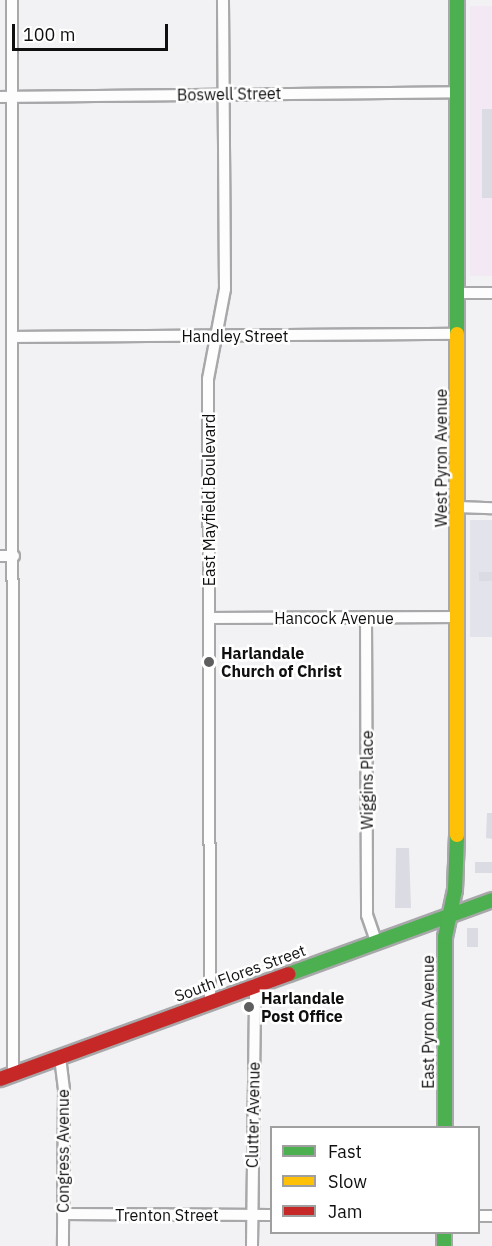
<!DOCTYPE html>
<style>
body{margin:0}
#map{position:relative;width:492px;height:1246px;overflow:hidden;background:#f2f2f5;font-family:"IBM Plex Sans",sans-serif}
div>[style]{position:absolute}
.built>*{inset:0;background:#e3e3eb;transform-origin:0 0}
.education>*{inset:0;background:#f2e9f4;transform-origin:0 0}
.building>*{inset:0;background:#dbdbe4;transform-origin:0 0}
.roads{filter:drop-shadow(2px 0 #a8a8aa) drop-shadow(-2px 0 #a8a8aa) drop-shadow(0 2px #a8a8aa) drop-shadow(0 -2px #a8a8aa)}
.street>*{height:10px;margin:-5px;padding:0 5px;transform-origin:5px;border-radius:5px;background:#fdfdfe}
.fast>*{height:14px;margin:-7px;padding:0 7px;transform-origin:7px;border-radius:7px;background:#4caf50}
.slow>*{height:14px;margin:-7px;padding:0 7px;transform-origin:7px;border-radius:7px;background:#ffc107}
.jam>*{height:14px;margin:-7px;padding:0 7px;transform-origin:7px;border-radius:7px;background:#c62828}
.dots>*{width:16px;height:16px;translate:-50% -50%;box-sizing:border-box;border:3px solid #fff;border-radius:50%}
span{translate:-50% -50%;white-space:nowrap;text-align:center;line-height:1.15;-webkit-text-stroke:5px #fff;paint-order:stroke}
.street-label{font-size:16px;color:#0f0f10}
.poi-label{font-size:16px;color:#0f0f10;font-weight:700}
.left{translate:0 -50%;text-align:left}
.legend{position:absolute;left:270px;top:1126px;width:210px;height:108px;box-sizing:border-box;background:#fff;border:2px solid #9f9f9f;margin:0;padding:8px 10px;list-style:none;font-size:18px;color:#0f0f10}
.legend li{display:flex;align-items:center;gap:12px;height:30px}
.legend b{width:30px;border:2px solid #9f9f9f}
.scale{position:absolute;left:12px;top:24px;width:156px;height:27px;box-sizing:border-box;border:3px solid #0f0f10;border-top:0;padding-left:8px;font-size:18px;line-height:21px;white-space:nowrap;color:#0f0f10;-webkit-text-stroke:4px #fff;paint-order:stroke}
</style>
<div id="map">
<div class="built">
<i style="left:470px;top:520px;width:22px;height:117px"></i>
</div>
<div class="education">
<i style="left:470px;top:6px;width:22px;height:270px"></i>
</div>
<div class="building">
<i style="left:482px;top:109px;width:10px;height:89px"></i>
<i style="left:479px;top:572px;width:13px;height:9px"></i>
<i style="clip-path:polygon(487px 813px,492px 813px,492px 839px,486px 838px)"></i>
<i style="clip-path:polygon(396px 848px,409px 848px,411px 908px,395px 908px)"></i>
<i style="left:475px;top:862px;width:17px;height:11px"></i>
<i style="left:467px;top:928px;width:11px;height:19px"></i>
</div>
<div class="roads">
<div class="street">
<i style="left:12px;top:0;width:1074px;rotate:89.95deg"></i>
<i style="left:0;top:97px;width:457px;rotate:-0.6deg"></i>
<i style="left:457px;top:293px;width:35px"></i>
<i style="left:13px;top:337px;width:444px;rotate:-0.4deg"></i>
<i style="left:457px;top:507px;width:35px;rotate:2deg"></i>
<i style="left:0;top:556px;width:14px"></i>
<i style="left:366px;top:617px;width:298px;rotate:89.8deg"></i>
<i style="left:367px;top:915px;width:28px;rotate:71deg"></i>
<i style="left:210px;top:618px;width:247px;rotate:-0.2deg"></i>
<i style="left:210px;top:1002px;width:623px;rotate:-90.18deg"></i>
<i style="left:208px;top:379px;width:92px;rotate:-79.3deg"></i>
<i style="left:225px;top:289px;width:289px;rotate:-90.4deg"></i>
<i style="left:60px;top:1057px;width:33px;rotate:83deg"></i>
<i style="left:64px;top:1090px;width:156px;rotate:90.4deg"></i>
<i style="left:63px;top:1214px;width:209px;rotate:0.3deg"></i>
<i style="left:478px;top:1216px;width:14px"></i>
<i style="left:252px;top:1246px;width:262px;rotate:-89.3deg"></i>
</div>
<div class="fast">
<i style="left:457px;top:0;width:334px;rotate:90deg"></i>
<i style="left:289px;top:974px;width:216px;rotate:-20deg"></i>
<i style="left:445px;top:1128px;width:191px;rotate:-90deg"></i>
<i style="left:445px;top:937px;width:48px;rotate:-78deg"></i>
<i style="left:455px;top:890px;width:55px;rotate:-87.9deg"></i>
<i style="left:444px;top:1232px;width:14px;rotate:90deg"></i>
</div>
<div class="slow">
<i style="left:457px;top:334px;width:501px;rotate:90deg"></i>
</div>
<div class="jam">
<i style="left:0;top:1079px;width:307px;rotate:-20deg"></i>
</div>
</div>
<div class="dots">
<i style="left:209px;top:662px;background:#5e5e60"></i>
<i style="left:249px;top:1007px;background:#5e5e60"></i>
</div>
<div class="street-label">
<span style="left:229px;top:94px;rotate:-1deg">Boswell Street</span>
<span style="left:235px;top:336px">Handley Street</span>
<span style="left:441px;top:458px;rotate:-90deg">West Pyron Avenue</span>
<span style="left:209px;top:500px;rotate:-90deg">East Mayfield Boulevard</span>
<span style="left:334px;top:618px">Hancock Avenue</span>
<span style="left:367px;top:780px;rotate:-90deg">Wiggins Place</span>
<span style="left:240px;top:973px;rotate:-20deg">South Flores Street</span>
<span style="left:428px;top:1022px;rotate:-90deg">East Pyron Avenue</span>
<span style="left:253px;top:1115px;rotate:-89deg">Clutter Avenue</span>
<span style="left:63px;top:1151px;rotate:-90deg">Congress Avenue</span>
<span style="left:167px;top:1215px">Trenton Street</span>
</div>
<div class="poi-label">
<span class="left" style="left:221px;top:662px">Harlandale<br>Church of Christ</span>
<span class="left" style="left:261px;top:1007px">Harlandale<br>Post Office</span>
</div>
<ul class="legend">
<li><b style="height:8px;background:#4caf50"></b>Fast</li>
<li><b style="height:8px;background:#ffc107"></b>Slow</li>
<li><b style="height:8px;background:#c62828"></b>Jam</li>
</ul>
<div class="scale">100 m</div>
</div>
